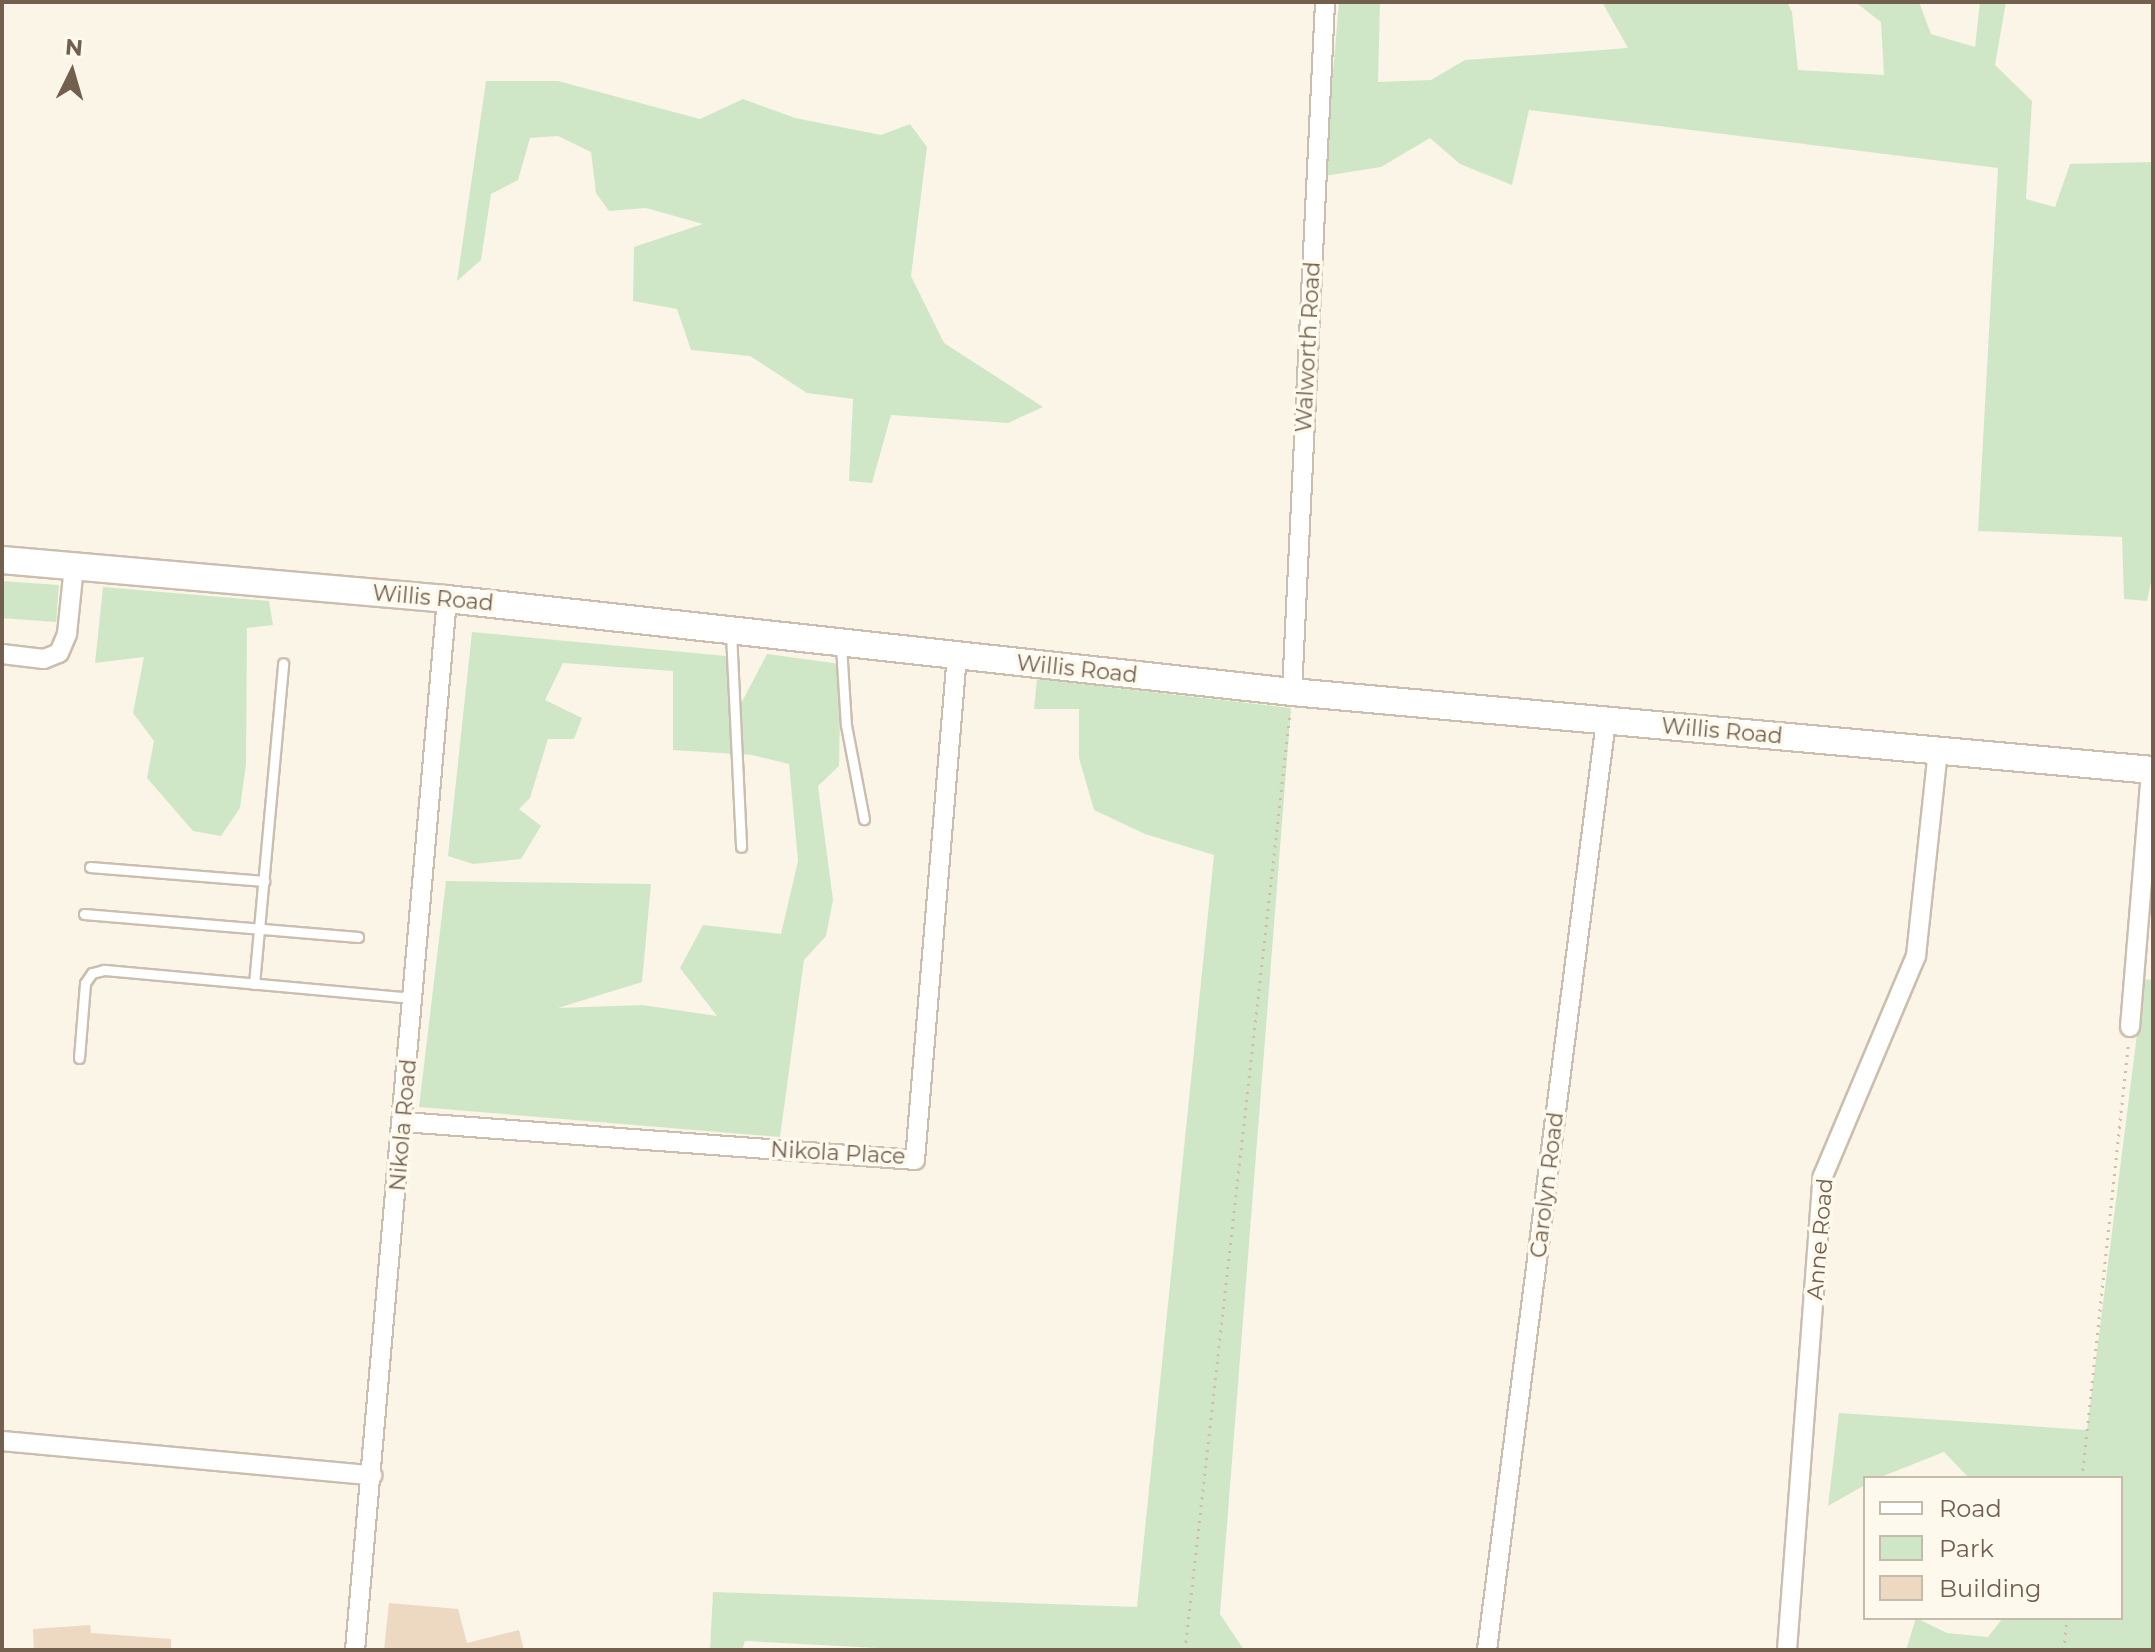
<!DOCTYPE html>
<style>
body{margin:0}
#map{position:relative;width:2155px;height:1652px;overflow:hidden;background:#faf5e7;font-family:Montserrat,sans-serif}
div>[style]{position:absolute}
.green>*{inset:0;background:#d0e7c7;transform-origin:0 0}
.building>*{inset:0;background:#edd8c1}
.path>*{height:3px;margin-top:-1.5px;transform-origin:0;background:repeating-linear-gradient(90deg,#d2bca4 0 2px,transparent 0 8px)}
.roads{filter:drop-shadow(2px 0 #cbbeae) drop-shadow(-2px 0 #cbbeae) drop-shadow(0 2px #cbbeae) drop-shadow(0 -2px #cbbeae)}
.lane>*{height:9px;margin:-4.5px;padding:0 4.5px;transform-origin:4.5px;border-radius:4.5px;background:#fff}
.street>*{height:18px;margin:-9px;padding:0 9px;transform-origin:9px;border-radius:9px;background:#fff}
.secondary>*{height:26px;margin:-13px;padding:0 13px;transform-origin:13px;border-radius:13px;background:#fff}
span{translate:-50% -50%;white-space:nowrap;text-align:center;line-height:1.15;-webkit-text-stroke:7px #fdf9ed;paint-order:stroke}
.street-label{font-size:22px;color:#725f4e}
.frame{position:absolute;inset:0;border:4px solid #725f4e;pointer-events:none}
.legend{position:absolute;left:1863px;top:1476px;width:260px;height:144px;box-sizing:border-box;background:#fdf9ed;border:2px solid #c5bbad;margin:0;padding:10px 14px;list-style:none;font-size:24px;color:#725f4e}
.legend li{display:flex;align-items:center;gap:16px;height:40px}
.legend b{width:40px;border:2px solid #c5bbad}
.north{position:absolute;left:32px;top:32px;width:80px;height:80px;-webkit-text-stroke:6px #fdf9ed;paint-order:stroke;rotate:5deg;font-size:22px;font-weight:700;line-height:32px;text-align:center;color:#725f4e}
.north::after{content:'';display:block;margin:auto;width:28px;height:36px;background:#725f4e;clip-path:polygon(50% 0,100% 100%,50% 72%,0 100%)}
</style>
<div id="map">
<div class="green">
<i style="clip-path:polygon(1339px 2px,1380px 2px,1378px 82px,1431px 80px,1465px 60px,1628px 48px,1602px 2px,1787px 2px,1792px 12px,1798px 70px,1884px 75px,1881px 22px,1855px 2px,1919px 2px,1931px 34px,1975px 47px,1980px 2px,2006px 2px,1995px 65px,2032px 101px,2026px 199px,2055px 207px,2070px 164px,2153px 162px,2153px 573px,2147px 601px,2124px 599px,2122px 537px,1978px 531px,1998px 168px,1529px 110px,1512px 185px,1460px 164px,1430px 138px,1381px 167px,1324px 176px)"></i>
<i style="clip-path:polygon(486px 81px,558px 81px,700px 119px,743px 99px,795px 118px,881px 135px,910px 124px,927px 147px,911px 276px,944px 343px,1043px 407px,1008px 423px,891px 415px,872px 483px,849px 481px,853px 399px,807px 393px,750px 356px,691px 350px,677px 309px,633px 301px,634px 247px,703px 224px,646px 208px,609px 211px,596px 193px,591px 152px,558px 136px,530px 138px,518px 180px,491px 194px,481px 260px,457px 281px)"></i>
<i style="left:2px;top:581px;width:57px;height:37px;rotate:4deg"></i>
<i style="clip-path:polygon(103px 587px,269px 601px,273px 625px,247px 628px,246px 764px,240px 808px,221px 836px,193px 831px,147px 778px,154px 741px,133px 713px,144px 657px,95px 663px)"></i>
<i style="clip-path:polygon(472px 632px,726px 656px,734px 717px,767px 654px,841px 664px,839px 766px,818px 786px,833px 900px,826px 936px,804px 960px,780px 1137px,419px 1107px,446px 881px,651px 884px,642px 982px,558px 1008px,642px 1005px,717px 1016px,680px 968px,703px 925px,781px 934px,798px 861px,789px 764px,752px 755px,673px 750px,673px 671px,563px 663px,545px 700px,582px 718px,574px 739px,548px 739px,530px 798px,519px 809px,541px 826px,521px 859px,473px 864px,448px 856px)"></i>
<i style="clip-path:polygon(1037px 679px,1291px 708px,1220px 1614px,1244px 1650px,917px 1650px,745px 1641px,742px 1650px,710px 1650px,713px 1592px,1137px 1607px,1214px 855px,1145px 834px,1094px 810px,1079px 758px,1079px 709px,1034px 709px)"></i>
<i style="clip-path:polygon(2144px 979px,2153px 980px,2153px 1650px,1906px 1650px,1916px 1618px,1947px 1633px,1988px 1637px,2003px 1618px,2121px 1618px,2121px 1478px,1969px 1478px,1944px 1452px,1878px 1478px,1865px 1478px,1865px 1485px,1828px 1506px,1839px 1413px,2087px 1430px)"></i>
</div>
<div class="building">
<i style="clip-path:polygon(389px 1603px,458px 1609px,467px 1643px,519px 1630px,524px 1650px,384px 1650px)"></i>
<i style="clip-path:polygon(90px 1625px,91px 1633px,171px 1639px,171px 1650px,34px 1650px,33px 1629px)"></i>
</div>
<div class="path">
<i style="left:2082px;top:1478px;width:434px;rotate:-83.9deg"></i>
<i style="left:1185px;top:1650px;width:944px;rotate:-83.61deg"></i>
<i style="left:2064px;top:1650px;width:32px;rotate:-85deg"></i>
</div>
<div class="roads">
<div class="lane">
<i style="left:731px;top:633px;width:214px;rotate:87.3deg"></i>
<i style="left:841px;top:646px;width:79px;rotate:86.4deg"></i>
<i style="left:846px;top:725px;width:96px;rotate:79.2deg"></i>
<i style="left:90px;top:867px;width:175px;rotate:4.6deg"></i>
<i style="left:84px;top:914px;width:275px;rotate:4.8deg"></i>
<i style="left:254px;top:984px;width:322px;rotate:-84.8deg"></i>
<i style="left:79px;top:1058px;width:75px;rotate:-85.4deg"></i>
<i style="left:85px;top:983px;width:12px;rotate:-55deg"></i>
<i style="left:92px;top:973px;width:12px;rotate:-14deg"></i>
<i style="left:104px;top:970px;width:311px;rotate:5.2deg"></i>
</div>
<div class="street">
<i style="left:2px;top:654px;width:42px;rotate:6.8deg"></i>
<i style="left:44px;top:659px;width:16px;rotate:-22deg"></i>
<i style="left:59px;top:653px;width:21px;rotate:-67deg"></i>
<i style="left:67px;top:634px;width:68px;rotate:-84.1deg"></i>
<i style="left:1292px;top:692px;width:691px;rotate:-87.26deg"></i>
<i style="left:2130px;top:1027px;width:259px;rotate:-85.3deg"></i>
<i style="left:403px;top:1122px;width:513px;rotate:4.24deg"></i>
<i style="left:915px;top:1160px;width:507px;rotate:-85.25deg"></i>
<i style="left:2px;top:1441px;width:372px;rotate:5.3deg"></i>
<i style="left:355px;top:1650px;width:1055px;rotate:-85deg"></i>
<i style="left:1487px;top:1650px;width:937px;rotate:-82.7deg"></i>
<i style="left:1787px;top:1650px;width:475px;rotate:-85.7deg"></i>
<i style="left:1823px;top:1176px;width:239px;rotate:-67.1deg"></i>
<i style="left:1916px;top:956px;width:206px;rotate:-83.9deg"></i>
</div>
<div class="secondary">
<i style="left:2px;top:560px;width:447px;rotate:5deg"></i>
<i style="left:447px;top:599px;width:850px;rotate:6.28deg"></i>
<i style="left:1292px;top:692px;width:865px;rotate:5.18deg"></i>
</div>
</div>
<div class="street-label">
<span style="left:1308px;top:347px;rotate:-87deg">Walworth Road</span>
<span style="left:433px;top:598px;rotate:5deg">Willis Road</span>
<span style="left:1077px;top:669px;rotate:6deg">Willis Road</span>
<span style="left:1722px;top:731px;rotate:5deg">Willis Road</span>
<span style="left:403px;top:1125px;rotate:-85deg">Nikola Road</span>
<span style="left:838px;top:1153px;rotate:3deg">Nikola Place</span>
<span style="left:1547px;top:1185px;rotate:-83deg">Carolyn Road</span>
<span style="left:1820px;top:1239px;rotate:-85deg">Anne Road</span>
</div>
<div class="frame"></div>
<ul class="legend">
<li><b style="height:10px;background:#fff"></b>Road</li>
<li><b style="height:22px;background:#d0e7c7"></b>Park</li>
<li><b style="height:22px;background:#edd8c1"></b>Building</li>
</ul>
<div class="north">N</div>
</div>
